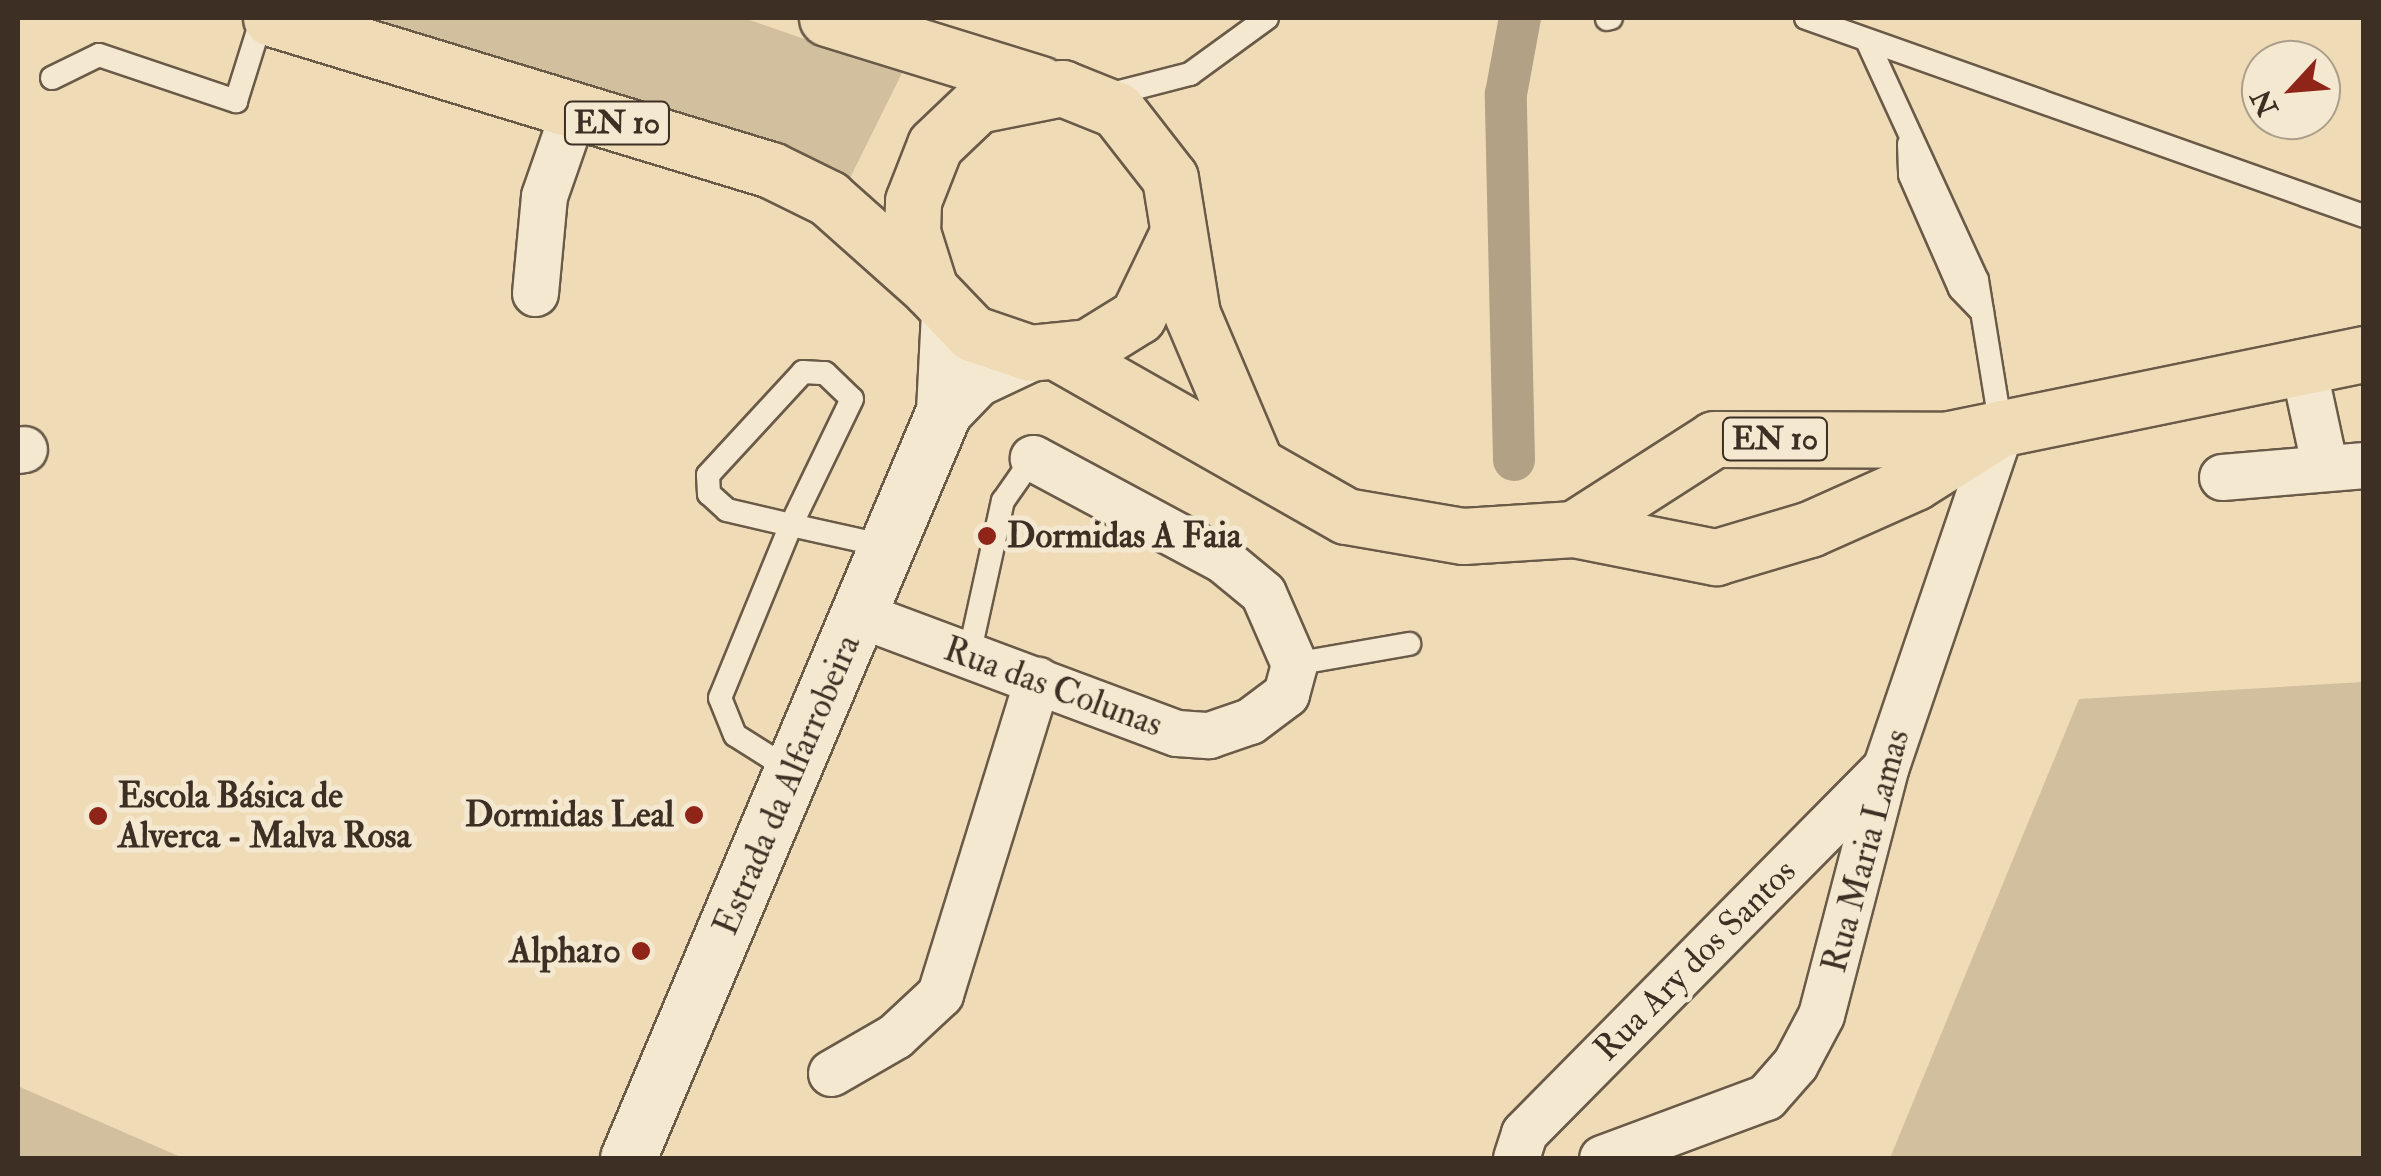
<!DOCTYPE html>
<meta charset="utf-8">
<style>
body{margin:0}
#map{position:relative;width:2381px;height:1176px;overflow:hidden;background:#efdcb7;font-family:"IM FELL Double Pica",serif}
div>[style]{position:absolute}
.green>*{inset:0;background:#d1bf9e}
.canal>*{height:42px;margin:-21px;padding:0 21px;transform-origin:21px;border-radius:21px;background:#b2a185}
.roads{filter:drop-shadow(2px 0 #6a5a48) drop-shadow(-2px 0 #6a5a48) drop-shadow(0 2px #6a5a48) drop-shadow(0 -2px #6a5a48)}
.service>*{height:22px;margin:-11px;padding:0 11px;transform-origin:11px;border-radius:11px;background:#f5e8d0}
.minor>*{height:45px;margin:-22.5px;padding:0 22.5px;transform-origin:22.5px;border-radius:22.5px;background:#f5e8d0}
.secondary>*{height:55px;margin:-27.5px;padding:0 27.5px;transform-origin:27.5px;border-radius:27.5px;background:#f5e8d0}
.primary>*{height:55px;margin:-27.5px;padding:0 27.5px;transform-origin:27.5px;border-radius:27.5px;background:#efdcb7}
.dots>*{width:28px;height:28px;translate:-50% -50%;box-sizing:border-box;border:5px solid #f5e8d0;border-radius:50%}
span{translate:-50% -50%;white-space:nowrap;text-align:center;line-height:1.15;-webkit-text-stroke:10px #f5e8d0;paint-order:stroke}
.shield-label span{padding:2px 8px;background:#f5e8d0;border:2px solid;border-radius:8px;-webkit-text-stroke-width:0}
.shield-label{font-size:32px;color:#3d2f23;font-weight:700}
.poi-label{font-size:35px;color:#3d2f23;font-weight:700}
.left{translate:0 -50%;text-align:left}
.right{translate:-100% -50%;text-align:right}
.street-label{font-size:35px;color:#3d2f23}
.frame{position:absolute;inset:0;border:20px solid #3d2f23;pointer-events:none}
.north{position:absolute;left:2241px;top:40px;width:100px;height:100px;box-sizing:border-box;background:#f5e8d0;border:2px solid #ab9e8b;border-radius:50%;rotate:244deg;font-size:28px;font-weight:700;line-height:40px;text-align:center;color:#3d2f23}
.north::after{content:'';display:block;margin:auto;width:35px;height:45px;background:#8f2418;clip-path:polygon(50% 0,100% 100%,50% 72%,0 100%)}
</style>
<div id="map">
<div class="green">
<i style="clip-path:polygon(340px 18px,744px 18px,902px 73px,850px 178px)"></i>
<i style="clip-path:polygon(2363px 682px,2363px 1158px,1890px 1158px,2079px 699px)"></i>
<i style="clip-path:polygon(20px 1087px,183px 1158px,18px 1158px)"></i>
</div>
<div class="canal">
<i style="left:1514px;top:460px;width:366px;rotate:-91.3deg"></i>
<i style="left:1506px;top:94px;width:77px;rotate:-79.6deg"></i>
</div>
<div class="roads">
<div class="service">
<i style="left:1806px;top:18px;width:592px;rotate:19.54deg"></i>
<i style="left:1607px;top:19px;width:4px;rotate:-14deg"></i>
<i style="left:1868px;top:43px;width:261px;rotate:65.3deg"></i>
<i style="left:1977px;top:280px;width:150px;rotate:80.8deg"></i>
<i style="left:52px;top:78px;width:52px;rotate:-26.1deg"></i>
<i style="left:99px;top:55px;width:145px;rotate:18.6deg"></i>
<i style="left:236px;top:101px;width:87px;rotate:-72.6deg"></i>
<i style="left:1108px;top:95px;width:85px;rotate:-14.4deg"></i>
<i style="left:1190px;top:74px;width:95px;rotate:-36deg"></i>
<i style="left:1909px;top:144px;width:31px;rotate:88deg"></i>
<i style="left:1910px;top:175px;width:124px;rotate:66.3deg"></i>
<i style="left:1960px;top:289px;width:32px;rotate:46deg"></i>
<i style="left:969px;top:655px;width:158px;rotate:-77.6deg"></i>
<i style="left:1003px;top:501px;width:52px;rotate:-55.1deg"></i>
<i style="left:1294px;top:664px;width:117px;rotate:-9.9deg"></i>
<i style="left:792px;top:771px;width:67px;rotate:-147.7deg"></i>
<i style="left:735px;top:735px;width:40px;rotate:-112deg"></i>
<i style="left:720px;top:698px;width:187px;rotate:-67.7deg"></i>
<i style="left:791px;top:525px;width:66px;rotate:-166.8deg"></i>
<i style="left:727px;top:510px;width:24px;rotate:-138deg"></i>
<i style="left:709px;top:494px;width:19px;rotate:-93deg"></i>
<i style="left:708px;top:475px;width:140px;rotate:-47.3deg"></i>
<i style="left:803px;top:372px;width:22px;rotate:3deg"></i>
<i style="left:825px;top:373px;width:37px;rotate:44deg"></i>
<i style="left:852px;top:399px;width:140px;rotate:115.8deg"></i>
<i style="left:791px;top:525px;width:97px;rotate:12.5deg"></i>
</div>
<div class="minor">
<i style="left:535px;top:293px;width:97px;rotate:-84.7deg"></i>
<i style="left:544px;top:196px;width:91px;rotate:-70.8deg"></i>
<i style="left:2302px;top:362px;width:108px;rotate:77.8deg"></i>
<i style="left:18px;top:450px;width:6px;rotate:-9deg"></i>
<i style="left:2222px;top:477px;width:143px;rotate:-4.8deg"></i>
<i style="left:858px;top:614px;width:340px;rotate:20.5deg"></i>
<i style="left:1177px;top:733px;width:32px;rotate:4deg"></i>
<i style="left:1209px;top:735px;width:43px;rotate:-18.9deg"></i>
<i style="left:1250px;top:721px;width:45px;rotate:-36.9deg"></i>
<i style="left:1286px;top:694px;width:31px;rotate:-75deg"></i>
<i style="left:1294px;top:664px;width:77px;rotate:-113.6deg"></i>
<i style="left:1263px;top:593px;width:52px;rotate:-140.5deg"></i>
<i style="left:1223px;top:560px;width:216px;rotate:-151.8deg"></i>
<i style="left:831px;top:1073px;width:74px;rotate:-30deg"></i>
<i style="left:895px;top:1036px;width:62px;rotate:-43deg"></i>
<i style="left:940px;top:994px;width:329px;rotate:-72.8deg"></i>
<i style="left:1516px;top:1158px;width:26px;rotate:-72deg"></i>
<i style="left:1524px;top:1133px;width:513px;rotate:-45.32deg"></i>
<i style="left:1602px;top:1158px;width:175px;rotate:-20.4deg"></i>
<i style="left:1766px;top:1097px;width:44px;rotate:-48.7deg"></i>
<i style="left:1795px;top:1064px;width:55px;rotate:-62deg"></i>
<i style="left:1821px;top:1015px;width:257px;rotate:-75.4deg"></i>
<i style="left:1886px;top:766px;width:357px;rotate:-71.2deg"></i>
</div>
<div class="secondary">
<i style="left:944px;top:411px;width:45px;rotate:-45.9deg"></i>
<i style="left:975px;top:379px;width:61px;rotate:-25.3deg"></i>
<i style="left:628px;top:1158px;width:811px;rotate:-67.07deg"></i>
<i style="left:944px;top:411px;width:98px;rotate:-87.1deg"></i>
</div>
<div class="primary">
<i style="left:271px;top:18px;width:523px;rotate:16.91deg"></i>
<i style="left:771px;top:170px;width:64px;rotate:26.2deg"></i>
<i style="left:828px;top:198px;width:135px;rotate:41.7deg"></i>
<i style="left:827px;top:18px;width:223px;rotate:17.2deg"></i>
<i style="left:1176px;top:237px;width:88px;rotate:115.7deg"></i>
<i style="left:1138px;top:316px;width:59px;rotate:148.2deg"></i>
<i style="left:1088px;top:347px;width:58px;rotate:174.1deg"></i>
<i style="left:1030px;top:353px;width:61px;rotate:-161deg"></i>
<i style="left:972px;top:333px;width:61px;rotate:-133.7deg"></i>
<i style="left:930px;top:289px;width:60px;rotate:-107.5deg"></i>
<i style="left:912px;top:232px;width:31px;rotate:-88deg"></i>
<i style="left:913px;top:201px;width:60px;rotate:-68.6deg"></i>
<i style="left:935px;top:145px;width:58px;rotate:-43.6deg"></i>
<i style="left:977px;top:105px;width:87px;rotate:-11.3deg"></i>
<i style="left:1062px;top:88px;width:59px;rotate:21.8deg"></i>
<i style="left:1117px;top:110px;width:86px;rotate:52.1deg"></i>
<i style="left:1170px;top:178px;width:138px;rotate:80.8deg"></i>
<i style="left:1192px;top:314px;width:164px;rotate:67deg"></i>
<i style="left:1059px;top:353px;width:330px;rotate:29.6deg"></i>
<i style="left:1346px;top:516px;width:119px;rotate:9.7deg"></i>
<i style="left:1463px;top:536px;width:111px;rotate:-3.6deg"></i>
<i style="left:1574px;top:529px;width:145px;rotate:11.2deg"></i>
<i style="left:1716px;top:557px;width:98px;rotate:-16.6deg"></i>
<i style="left:1810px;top:529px;width:115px;rotate:-24.1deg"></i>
<i style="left:1915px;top:482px;width:102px;rotate:-32.1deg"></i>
<i style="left:1574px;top:529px;width:166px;rotate:-32.7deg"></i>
<i style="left:1714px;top:439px;width:231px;rotate:0.2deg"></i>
<i style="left:1945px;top:440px;width:428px;rotate:-11.6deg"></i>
</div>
</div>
<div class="dots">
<i style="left:987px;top:536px;background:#8f2418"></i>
<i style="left:694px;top:815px;background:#8f2418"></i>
<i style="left:98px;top:816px;background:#8f2418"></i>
<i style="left:641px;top:951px;background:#8f2418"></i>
</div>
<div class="shield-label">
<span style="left:617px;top:123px">EN 10</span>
<span style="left:1775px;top:439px">EN 10</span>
</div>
<div class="poi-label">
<span class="left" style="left:1007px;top:536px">Dormidas A Faia</span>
<span class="left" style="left:118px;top:816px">Escola Básica de<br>Alverca - Malva Rosa</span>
<span class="right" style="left:674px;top:815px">Dormidas Leal</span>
<span class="right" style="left:621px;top:951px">Alpha10</span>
</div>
<div class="street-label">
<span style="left:1053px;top:687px;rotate:20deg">Rua das Colunas</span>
<span style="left:787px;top:785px;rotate:-67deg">Estrada da Alfarrobeira</span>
<span style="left:1866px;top:851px;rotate:-75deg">Rua Maria Lamas</span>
<span style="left:1695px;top:960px;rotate:-45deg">Rua Ary dos Santos</span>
</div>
<div class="frame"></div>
<div class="north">N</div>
</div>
